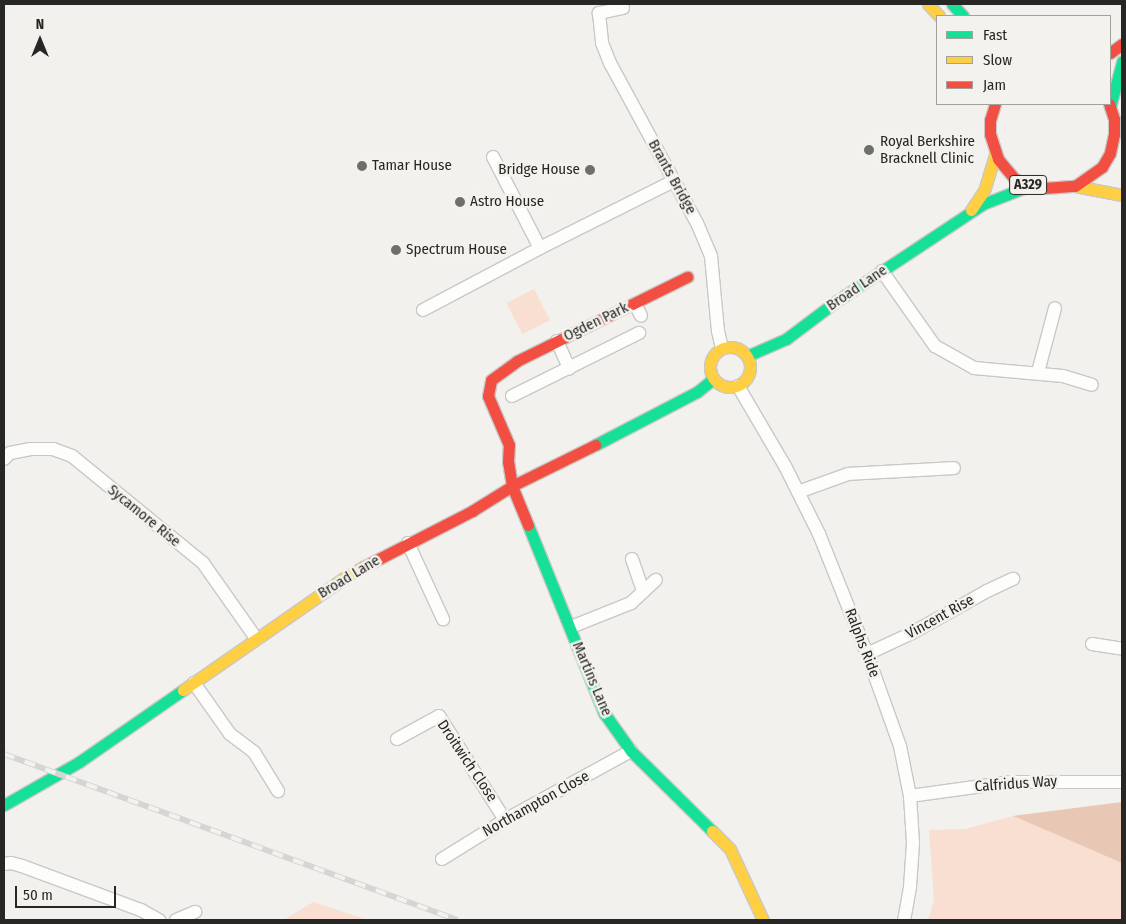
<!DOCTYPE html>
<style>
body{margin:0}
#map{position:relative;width:1126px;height:924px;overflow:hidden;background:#f2f1ee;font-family:"Fira Sans Condensed",sans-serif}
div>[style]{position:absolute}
.green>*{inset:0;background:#f8dfd1;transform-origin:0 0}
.forest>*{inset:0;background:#e8c7b5}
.roads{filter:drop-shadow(1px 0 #c9c8c6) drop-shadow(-1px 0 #c9c8c6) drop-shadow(0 1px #c9c8c6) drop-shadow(0 -1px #c9c8c6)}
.street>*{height:12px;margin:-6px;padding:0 6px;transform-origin:6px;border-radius:6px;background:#fdfdfc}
.fast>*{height:11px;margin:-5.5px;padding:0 5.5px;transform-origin:5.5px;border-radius:5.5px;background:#16e098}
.slow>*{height:11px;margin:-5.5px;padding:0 5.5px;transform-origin:5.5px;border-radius:5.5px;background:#ffcf43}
.slow>.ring{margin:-5.5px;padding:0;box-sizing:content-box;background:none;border:11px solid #ffcf43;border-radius:50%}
.jam>*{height:11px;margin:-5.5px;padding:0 5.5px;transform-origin:5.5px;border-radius:5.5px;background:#f24e42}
.rail>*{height:5.5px;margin-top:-2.75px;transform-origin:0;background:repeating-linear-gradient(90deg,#f3f2ed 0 11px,#d5d5d4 0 22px);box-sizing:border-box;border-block:1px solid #d5d5d4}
.dots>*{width:14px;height:14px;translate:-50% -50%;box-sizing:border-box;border:2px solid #f3f2ed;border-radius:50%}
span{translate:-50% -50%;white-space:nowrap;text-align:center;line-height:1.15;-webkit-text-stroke:5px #f3f2ed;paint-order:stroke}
.shield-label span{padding:1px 4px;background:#f3f2ed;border:1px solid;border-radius:4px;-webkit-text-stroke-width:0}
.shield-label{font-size:14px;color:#272725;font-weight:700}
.poi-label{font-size:15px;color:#272725}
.left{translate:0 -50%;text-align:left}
.right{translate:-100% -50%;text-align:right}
.street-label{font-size:15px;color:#272725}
.frame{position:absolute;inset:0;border:5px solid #272725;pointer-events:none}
.legend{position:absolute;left:936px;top:15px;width:175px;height:90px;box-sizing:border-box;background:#f3f2ed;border:1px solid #a1a19d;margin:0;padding:6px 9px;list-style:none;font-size:15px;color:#272725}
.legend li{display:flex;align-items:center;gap:10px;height:25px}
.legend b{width:25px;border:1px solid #a1a19d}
.north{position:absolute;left:15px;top:15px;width:50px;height:50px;-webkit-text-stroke:4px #f3f2ed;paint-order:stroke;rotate:0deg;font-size:14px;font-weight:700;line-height:20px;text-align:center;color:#272725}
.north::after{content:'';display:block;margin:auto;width:18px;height:22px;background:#272725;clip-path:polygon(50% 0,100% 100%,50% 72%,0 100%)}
.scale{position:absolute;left:15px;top:886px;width:101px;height:22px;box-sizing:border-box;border:2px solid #272725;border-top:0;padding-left:6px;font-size:15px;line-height:18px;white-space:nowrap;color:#272725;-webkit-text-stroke:4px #f3f2ed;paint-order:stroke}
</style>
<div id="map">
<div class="green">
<i style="left:534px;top:289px;width:35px;height:31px;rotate:63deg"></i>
<i style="clip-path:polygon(1013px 816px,1122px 863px,1122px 920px,928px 920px,934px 900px,929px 830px,965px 829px)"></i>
<i style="clip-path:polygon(313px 902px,368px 920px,284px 920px)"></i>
</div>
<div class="forest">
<i style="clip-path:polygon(1122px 802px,1122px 863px,1013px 816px)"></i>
</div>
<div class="roads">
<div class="street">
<i style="left:623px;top:8px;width:25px;rotate:168deg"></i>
<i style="left:599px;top:13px;width:30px;rotate:84deg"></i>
<i style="left:602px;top:43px;width:22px;rotate:68deg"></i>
<i style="left:610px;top:63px;width:182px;rotate:61.5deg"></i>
<i style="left:697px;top:223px;width:36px;rotate:67deg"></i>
<i style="left:711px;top:256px;width:75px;rotate:84.7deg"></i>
<i style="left:718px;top:331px;width:18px;rotate:77deg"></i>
<i style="left:493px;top:157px;width:102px;rotate:62.7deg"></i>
<i style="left:882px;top:271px;width:92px;rotate:54.8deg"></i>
<i style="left:935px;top:346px;width:45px;rotate:29.4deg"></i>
<i style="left:974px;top:368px;width:89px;rotate:5.1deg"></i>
<i style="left:1063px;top:376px;width:30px;rotate:17deg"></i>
<i style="left:635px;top:304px;width:13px;rotate:63deg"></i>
<i style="left:423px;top:310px;width:132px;rotate:-27.9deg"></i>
<i style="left:540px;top:248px;width:150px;rotate:-26.6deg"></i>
<i style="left:557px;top:341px;width:30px;rotate:66deg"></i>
<i style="left:1038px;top:372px;width:66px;rotate:-75.1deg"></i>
<i style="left:738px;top:386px;width:93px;rotate:59.6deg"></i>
<i style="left:785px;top:466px;width:76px;rotate:63.4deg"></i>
<i style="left:819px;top:534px;width:129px;rotate:68.2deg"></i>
<i style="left:867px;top:654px;width:98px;rotate:70.3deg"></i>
<i style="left:900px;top:746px;width:51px;rotate:78.7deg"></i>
<i style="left:910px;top:796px;width:47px;rotate:86.3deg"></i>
<i style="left:913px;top:843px;width:44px;rotate:93.9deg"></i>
<i style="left:910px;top:887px;width:34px;rotate:100deg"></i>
<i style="left:512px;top:396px;width:142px;rotate:-26.4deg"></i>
<i style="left:4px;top:459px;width:8px;rotate:-45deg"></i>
<i style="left:10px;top:453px;width:21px;rotate:-11deg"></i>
<i style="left:31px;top:449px;width:22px"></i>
<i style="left:53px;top:449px;width:20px;rotate:20deg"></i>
<i style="left:72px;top:456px;width:169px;rotate:39.2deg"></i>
<i style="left:203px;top:563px;width:92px;rotate:54.8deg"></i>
<i style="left:798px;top:492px;width:53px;rotate:-19.8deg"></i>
<i style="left:848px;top:474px;width:106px;rotate:-3.2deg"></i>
<i style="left:408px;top:543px;width:84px;rotate:65.3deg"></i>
<i style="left:632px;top:559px;width:34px;rotate:71deg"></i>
<i style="left:571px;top:627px;width:65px;rotate:-21.8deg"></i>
<i style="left:631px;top:603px;width:34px;rotate:-43deg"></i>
<i style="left:1092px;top:644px;width:30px;rotate:9deg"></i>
<i style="left:867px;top:654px;width:50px;rotate:-25deg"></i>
<i style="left:912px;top:633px;width:86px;rotate:-29.2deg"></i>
<i style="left:987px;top:591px;width:29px;rotate:-25deg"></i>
<i style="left:194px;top:683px;width:62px;rotate:54.8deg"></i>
<i style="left:230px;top:734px;width:30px;rotate:37deg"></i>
<i style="left:254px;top:752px;width:46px;rotate:58.4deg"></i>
<i style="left:397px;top:739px;width:48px;rotate:-28.7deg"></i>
<i style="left:439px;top:716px;width:123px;rotate:57.6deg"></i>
<i style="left:910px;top:796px;width:102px;rotate:-7.9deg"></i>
<i style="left:1011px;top:782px;width:111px"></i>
<i style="left:442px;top:859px;width:74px;rotate:-31.8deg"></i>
<i style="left:505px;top:820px;width:144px;rotate:-28.7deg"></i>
<i style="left:4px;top:864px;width:7px;rotate:-8deg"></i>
<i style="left:11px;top:863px;width:11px;rotate:15deg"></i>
<i style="left:22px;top:866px;width:127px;rotate:20.3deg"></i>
<i style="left:141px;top:910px;width:21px;rotate:29deg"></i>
<i style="left:176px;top:920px;width:21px;rotate:-23deg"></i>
</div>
<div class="fast">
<i style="left:952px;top:4px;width:16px;rotate:47deg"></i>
<i style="left:1110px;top:107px;width:47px;rotate:-75.1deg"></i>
<i style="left:747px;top:356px;width:43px;rotate:-23.6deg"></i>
<i style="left:786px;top:339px;width:65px;rotate:-36.9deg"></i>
<i style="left:838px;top:300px;width:174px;rotate:-33.5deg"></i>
<i style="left:983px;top:204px;width:49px;rotate:-21.4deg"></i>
<i style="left:595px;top:445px;width:115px;rotate:-27.5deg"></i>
<i style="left:697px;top:392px;width:21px;rotate:-39deg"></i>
<i style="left:528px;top:525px;width:203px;rotate:68deg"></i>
<i style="left:604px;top:713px;width:47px;rotate:54.6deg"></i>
<i style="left:631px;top:751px;width:114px;rotate:44.6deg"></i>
<i style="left:4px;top:805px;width:86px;rotate:-29.8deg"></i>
<i style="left:79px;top:762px;width:126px;rotate:-34.7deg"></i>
</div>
<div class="slow">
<i style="left:928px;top:4px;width:16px;rotate:47deg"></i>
<i style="left:1075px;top:186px;width:48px;rotate:10.8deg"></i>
<i style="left:971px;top:210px;width:23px;rotate:-56deg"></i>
<i style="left:984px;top:191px;width:39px;rotate:-73deg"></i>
<i class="ring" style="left:710px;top:347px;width:29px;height:29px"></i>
<i style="left:183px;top:690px;width:196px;rotate:-34.8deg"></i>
<i style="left:344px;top:578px;width:22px;rotate:-30deg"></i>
<i style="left:712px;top:831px;width:25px;rotate:45deg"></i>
<i style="left:730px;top:849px;width:78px;rotate:65.1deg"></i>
</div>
<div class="jam">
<i style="left:1110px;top:53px;width:15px;rotate:-37deg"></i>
<i style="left:995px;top:104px;width:17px;rotate:107deg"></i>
<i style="left:990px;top:120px;width:14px;rotate:90deg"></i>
<i style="left:990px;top:134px;width:26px;rotate:72deg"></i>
<i style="left:998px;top:159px;width:26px;rotate:50deg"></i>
<i style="left:1015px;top:179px;width:16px;rotate:27deg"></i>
<i style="left:1029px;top:186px;width:15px;rotate:8deg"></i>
<i style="left:1044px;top:188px;width:31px;rotate:-4deg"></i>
<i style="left:1075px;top:186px;width:33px;rotate:-35deg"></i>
<i style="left:1102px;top:167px;width:16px;rotate:-60deg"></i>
<i style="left:1110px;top:153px;width:19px;rotate:-78deg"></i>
<i style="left:1114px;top:134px;width:15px;rotate:-90deg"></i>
<i style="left:1114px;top:119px;width:16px;rotate:-108deg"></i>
<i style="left:528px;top:525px;width:42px;rotate:-112.3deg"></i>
<i style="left:512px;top:486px;width:24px;rotate:-99deg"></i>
<i style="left:508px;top:462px;width:17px;rotate:-87deg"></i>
<i style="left:509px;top:445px;width:53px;rotate:-113.2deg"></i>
<i style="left:488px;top:396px;width:16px;rotate:-79deg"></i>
<i style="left:491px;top:380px;width:32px;rotate:-36deg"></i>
<i style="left:517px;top:361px;width:190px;rotate:-26.3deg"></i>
<i style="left:363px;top:567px;width:123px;rotate:-27.2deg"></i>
<i style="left:472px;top:511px;width:47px;rotate:-32deg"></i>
<i style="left:512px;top:486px;width:93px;rotate:-26.3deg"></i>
</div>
</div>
<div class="rail">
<i style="left:4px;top:754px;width:483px;rotate:20.1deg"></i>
</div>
<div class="dots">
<i style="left:869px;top:150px;background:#6e6e6b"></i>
<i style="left:362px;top:166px;background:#6e6e6b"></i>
<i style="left:590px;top:170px;background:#6e6e6b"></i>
<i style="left:460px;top:202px;background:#6e6e6b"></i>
<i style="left:396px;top:250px;background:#6e6e6b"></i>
</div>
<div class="shield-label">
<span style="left:1028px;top:185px">A329</span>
</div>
<div class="poi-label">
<span class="left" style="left:880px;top:150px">Royal Berkshire<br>Bracknell Clinic</span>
<span class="left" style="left:372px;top:166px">Tamar House</span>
<span class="right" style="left:580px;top:170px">Bridge House</span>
<span class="left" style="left:470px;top:202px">Astro House</span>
<span class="left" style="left:406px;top:250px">Spectrum House</span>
</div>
<div class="street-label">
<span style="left:672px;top:177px;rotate:61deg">Brants Bridge</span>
<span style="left:857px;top:288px;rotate:-34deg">Broad Lane</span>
<span style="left:596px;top:322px;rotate:-26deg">Ogden Park</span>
<span style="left:144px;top:516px;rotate:39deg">Sycamore Rise</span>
<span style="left:349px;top:577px;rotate:-31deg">Broad Lane</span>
<span style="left:940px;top:617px;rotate:-29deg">Vincent Rise</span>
<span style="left:862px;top:643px;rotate:69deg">Ralphs Ride</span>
<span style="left:592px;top:679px;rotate:67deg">Martins Lane</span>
<span style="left:467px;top:761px;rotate:56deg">Droitwich Close</span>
<span style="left:1016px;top:784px;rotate:-4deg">Calfridus Way</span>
<span style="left:536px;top:804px;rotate:-29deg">Northampton Close</span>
</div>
<div class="frame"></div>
<ul class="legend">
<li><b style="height:6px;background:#16e098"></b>Fast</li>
<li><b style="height:6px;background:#ffcf43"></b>Slow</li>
<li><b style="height:6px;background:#f24e42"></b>Jam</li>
</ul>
<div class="north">N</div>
<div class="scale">50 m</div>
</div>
